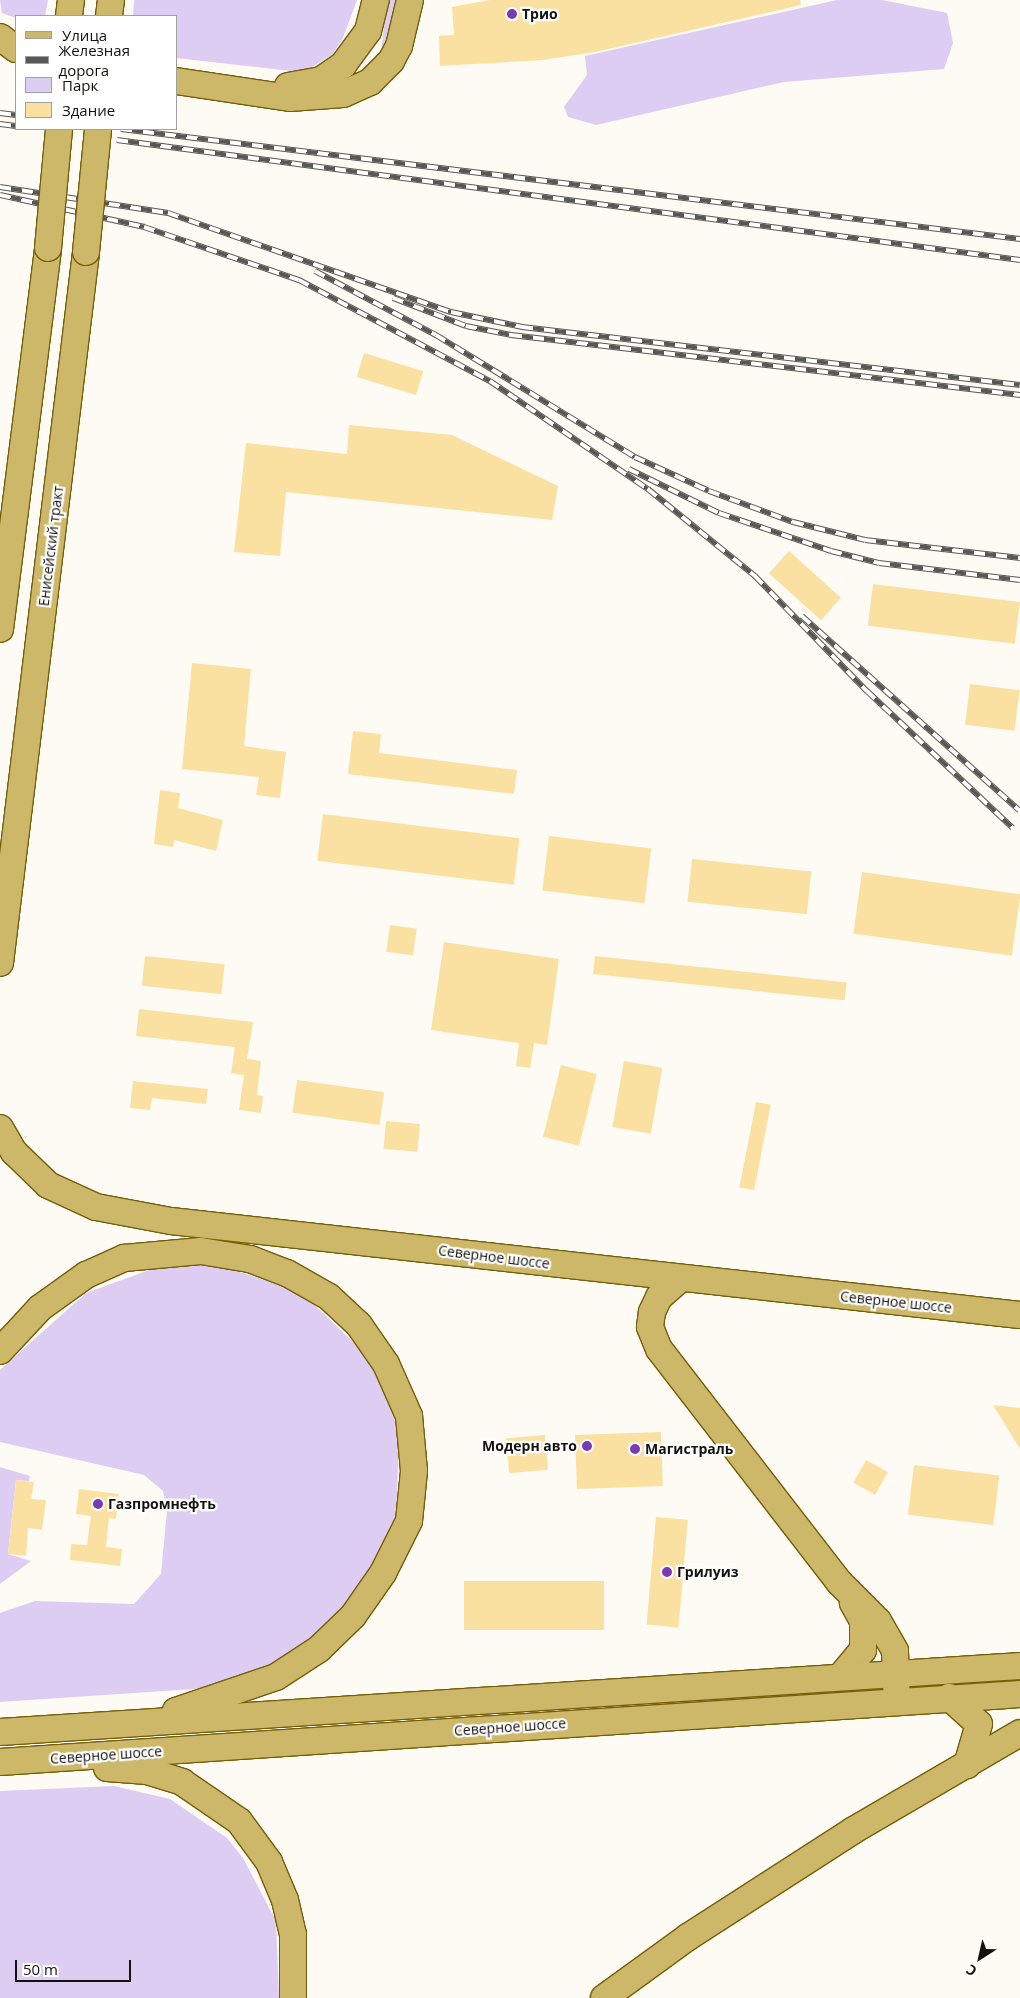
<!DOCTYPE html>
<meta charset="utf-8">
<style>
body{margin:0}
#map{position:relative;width:1020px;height:1998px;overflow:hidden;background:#fdfbf4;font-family:"Open Sans",sans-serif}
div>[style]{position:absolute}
.green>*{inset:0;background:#ddcdf2}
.building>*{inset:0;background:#fae1a1;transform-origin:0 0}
.roads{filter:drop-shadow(1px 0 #765e08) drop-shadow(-1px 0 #765e08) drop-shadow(0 1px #765e08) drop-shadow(0 -1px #765e08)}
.major>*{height:26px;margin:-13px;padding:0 13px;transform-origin:13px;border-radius:13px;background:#cdb768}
.rail>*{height:5.5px;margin-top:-2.75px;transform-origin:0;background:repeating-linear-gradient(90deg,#fff 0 11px,#585753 0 22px);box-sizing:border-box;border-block:1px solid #585753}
.bridges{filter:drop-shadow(1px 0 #765e08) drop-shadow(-1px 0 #765e08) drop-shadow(0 1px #765e08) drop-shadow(0 -1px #765e08)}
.major-bridge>*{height:26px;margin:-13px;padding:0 13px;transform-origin:13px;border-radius:13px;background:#cdb768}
.dots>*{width:14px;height:14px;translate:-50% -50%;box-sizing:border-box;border:2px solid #fff;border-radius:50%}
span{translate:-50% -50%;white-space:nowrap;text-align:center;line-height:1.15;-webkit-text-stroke:4.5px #fff;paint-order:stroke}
.poi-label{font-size:14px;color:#13120f;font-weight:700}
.left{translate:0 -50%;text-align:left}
.right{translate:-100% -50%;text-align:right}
.street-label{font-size:14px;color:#13120f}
.legend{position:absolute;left:15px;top:15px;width:162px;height:115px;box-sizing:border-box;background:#fff;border:1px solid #a1a09f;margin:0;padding:6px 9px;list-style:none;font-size:15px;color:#13120f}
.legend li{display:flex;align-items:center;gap:10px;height:25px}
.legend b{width:25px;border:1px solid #a1a09f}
.north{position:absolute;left:955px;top:1933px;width:50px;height:50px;-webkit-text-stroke:4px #fff;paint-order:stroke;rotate:215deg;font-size:14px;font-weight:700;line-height:20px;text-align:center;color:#13120f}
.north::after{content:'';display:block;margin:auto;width:18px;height:22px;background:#13120f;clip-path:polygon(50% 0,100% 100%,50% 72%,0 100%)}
.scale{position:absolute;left:15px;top:1960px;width:116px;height:22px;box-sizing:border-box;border:2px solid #13120f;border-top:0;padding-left:6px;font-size:15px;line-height:18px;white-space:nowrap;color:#13120f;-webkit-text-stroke:4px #fff;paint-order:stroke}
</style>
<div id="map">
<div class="green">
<i style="clip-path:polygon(0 0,48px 0,45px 16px,16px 18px,2px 13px)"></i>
<i style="clip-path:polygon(134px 0,357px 0,343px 38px,332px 55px,310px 68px,291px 71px,176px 58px,176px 16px,133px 16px)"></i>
<i style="clip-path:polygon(387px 0,397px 0,393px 33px,381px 52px)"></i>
<i style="clip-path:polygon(837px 0,882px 0,947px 13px,953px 43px,944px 69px,784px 82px,596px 125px,568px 117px,564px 107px,587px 75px,585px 56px)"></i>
<i style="clip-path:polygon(183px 1265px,223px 1267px,300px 1291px,353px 1342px,374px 1368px,392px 1408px,399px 1442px,396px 1519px,358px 1594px,296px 1655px,246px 1679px,194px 1689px,0 1702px,0 1613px,35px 1601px,134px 1604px,161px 1574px,167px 1511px,163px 1491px,144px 1475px,0 1442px,0 1370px,86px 1293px,152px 1269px)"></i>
<i style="clip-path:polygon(0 1467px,30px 1476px,29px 1481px,16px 1480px,8px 1554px,31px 1561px,0 1584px)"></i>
<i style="clip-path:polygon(114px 1786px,170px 1799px,227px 1838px,243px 1858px,276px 1921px,279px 1998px,0 1998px,0 1791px)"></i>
</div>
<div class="building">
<i style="clip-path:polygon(490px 0,800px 0,801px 5px,595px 52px,543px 60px,440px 66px,439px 36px,454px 35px,452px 7px)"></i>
<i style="left:364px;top:353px;width:62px;height:25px;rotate:17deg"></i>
<i style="clip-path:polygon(349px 425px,452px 435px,558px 486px,552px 520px,286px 492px,280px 556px,234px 552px,246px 443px,347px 454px)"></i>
<i style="left:789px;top:551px;width:70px;height:30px;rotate:42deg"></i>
<i style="left:873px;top:584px;width:148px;height:42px;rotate:7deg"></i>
<i style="clip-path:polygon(192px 663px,251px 669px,244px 746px,286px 752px,280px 798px,256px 795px,259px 777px,182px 769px)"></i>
<i style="left:970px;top:684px;width:50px;height:41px;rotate:7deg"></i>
<i style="clip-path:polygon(353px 731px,381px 734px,379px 753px,517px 770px,514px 794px,348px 774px)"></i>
<i style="clip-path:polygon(160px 790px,180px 793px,178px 808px,223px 820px,216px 851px,174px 840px,173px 847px,154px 844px)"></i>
<i style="left:323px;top:814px;width:198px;height:47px;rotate:7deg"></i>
<i style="left:549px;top:836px;width:103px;height:55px;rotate:7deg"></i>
<i style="left:692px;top:859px;width:120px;height:43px;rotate:6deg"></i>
<i style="left:862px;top:872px;width:160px;height:62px;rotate:8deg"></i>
<i style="left:390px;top:925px;width:27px;height:27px;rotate:8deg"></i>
<i style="clip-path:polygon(444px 942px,559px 959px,547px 1045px,534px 1043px,530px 1068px,516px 1066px,519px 1043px,431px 1030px)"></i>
<i style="left:145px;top:956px;width:80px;height:30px;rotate:6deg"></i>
<i style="left:595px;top:956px;width:253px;height:18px;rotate:6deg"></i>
<i style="clip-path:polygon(139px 1009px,253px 1022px,247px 1059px,261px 1061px,257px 1095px,263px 1096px,261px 1113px,239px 1110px,244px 1075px,231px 1073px,235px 1047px,136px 1036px)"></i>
<i style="left:624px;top:1061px;width:39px;height:67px;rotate:10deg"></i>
<i style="left:561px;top:1065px;width:37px;height:74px;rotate:14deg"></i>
<i style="left:297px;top:1080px;width:88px;height:33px;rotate:8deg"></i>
<i style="clip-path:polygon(133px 1081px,208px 1089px,206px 1104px,152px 1098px,150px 1110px,130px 1108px)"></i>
<i style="left:756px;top:1102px;width:15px;height:87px;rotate:11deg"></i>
<i style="left:386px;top:1121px;width:34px;height:28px;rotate:5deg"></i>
<i style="clip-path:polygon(993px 1405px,1020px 1408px,1020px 1449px)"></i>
<i style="left:661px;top:1432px;width:54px;height:86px;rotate:88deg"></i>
<i style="left:545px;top:1435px;width:35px;height:39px;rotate:85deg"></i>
<i style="left:866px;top:1460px;width:25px;height:26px;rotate:29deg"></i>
<i style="left:914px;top:1465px;width:86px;height:50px;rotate:7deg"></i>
<i style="clip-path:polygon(16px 1480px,34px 1482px,31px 1499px,46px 1500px,42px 1530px,28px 1528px,26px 1556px,8px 1554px)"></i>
<i style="clip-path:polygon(79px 1489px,119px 1494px,116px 1519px,109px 1518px,106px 1547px,122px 1549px,120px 1566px,70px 1560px,71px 1544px,87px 1545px,91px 1516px,76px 1514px)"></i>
<i style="left:656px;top:1517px;width:32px;height:108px;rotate:5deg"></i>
<i style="left:464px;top:1581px;width:140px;height:49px"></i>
</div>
<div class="roads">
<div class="major">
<i style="left:69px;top:16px;width:16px;rotate:-83deg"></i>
<i style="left:109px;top:16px;width:16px;rotate:-83deg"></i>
<i style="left:0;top:37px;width:20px;rotate:37deg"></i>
<i style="left:176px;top:81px;width:115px;rotate:8.5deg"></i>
<i style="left:290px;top:98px;width:53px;rotate:-4.3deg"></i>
<i style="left:343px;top:94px;width:30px;rotate:-24deg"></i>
<i style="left:370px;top:82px;width:30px;rotate:-45deg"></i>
<i style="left:391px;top:61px;width:17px;rotate:-62deg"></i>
<i style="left:399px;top:46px;width:47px;rotate:-76.6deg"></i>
<i style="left:288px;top:86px;width:34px;rotate:-10deg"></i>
<i style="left:321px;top:80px;width:27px;rotate:-34deg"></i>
<i style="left:343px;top:65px;width:42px;rotate:-53.7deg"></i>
<i style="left:368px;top:31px;width:32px;rotate:-76deg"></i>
<i style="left:0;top:629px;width:384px;rotate:-82.8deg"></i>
<i style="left:0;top:963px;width:716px;rotate:-83.1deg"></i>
<i style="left:0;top:1128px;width:28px;rotate:60deg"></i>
<i style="left:14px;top:1152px;width:47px;rotate:44.1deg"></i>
<i style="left:48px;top:1185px;width:53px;rotate:24.6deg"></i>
<i style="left:96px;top:1207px;width:76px;rotate:10.6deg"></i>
<i style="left:171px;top:1221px;width:854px;rotate:6.32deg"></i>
<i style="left:680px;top:1279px;width:28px;rotate:139deg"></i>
<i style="left:659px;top:1297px;width:17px;rotate:115deg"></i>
<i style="left:652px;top:1312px;width:15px;rotate:98deg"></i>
<i style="left:650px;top:1327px;width:24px;rotate:68deg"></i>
<i style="left:659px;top:1349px;width:294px;rotate:52.3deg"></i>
<i style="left:839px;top:1582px;width:55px;rotate:45deg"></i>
<i style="left:878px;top:1621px;width:34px;rotate:60deg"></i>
<i style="left:895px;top:1651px;width:38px;rotate:88deg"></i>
<i style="left:0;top:1351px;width:59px;rotate:-47.1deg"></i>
<i style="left:40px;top:1308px;width:57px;rotate:-35.7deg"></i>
<i style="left:86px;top:1275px;width:42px;rotate:-24.1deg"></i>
<i style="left:124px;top:1258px;width:77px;rotate:-5.2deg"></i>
<i style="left:201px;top:1251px;width:50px;rotate:9.3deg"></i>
<i style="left:250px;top:1259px;width:40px;rotate:21deg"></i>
<i style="left:287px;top:1273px;width:48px;rotate:29.7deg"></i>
<i style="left:329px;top:1297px;width:41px;rotate:43deg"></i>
<i style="left:359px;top:1325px;width:47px;rotate:55.3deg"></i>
<i style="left:386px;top:1364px;width:57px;rotate:66.1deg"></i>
<i style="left:409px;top:1416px;width:55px;rotate:84.8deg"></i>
<i style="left:414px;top:1471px;width:50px;rotate:95.7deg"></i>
<i style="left:409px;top:1521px;width:58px;rotate:116.6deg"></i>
<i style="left:383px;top:1573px;width:52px;rotate:124.9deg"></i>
<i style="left:353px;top:1616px;width:47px;rotate:135.9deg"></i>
<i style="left:319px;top:1649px;width:51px;rotate:146.9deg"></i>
<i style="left:276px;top:1677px;width:106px;rotate:161.2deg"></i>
<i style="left:841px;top:1676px;width:34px;rotate:-50deg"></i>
<i style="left:863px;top:1650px;width:29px;rotate:-90deg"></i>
<i style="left:863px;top:1621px;width:21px;rotate:-119deg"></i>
<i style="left:949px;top:1697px;width:40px;rotate:42deg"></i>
<i style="left:979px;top:1724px;width:43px;rotate:106.3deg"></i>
<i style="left:0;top:1732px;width:1022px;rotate:-3.7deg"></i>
<i style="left:0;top:1762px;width:1022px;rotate:-3.81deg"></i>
<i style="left:107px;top:1768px;width:40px;rotate:4.3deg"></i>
<i style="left:147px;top:1771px;width:37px;rotate:17deg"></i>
<i style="left:182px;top:1782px;width:69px;rotate:34.4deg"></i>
<i style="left:239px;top:1821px;width:51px;rotate:53.8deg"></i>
<i style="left:269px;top:1862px;width:41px;rotate:67.2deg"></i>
<i style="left:285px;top:1900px;width:35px;rotate:77deg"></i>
<i style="left:293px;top:1934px;width:64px;rotate:90deg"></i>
<i style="left:604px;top:1998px;width:104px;rotate:-36deg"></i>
<i style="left:688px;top:1937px;width:197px;rotate:-32.8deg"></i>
<i style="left:854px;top:1830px;width:192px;rotate:-30.3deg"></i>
</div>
</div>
<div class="rail">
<i style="left:0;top:113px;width:16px;rotate:7deg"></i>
<i style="left:0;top:124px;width:16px;rotate:7deg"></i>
<i style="left:121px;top:129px;width:906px;rotate:6.98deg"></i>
<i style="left:117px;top:140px;width:911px;rotate:7.57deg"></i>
<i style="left:0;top:187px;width:170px;rotate:8.8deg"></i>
<i style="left:168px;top:213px;width:300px;rotate:19.3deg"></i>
<i style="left:451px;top:312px;width:73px;rotate:11.9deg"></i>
<i style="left:522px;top:327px;width:501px;rotate:6.64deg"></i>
<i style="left:0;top:195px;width:148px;rotate:12.5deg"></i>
<i style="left:144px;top:227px;width:164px;rotate:18.9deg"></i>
<i style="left:299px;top:280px;width:216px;rotate:27.9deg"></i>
<i style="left:490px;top:381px;width:191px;rotate:34.4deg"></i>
<i style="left:648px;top:489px;width:138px;rotate:39.1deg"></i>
<i style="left:755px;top:576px;width:161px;rotate:45.8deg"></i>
<i style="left:867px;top:691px;width:200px;rotate:43.2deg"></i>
<i style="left:315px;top:271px;width:137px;rotate:27.9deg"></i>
<i style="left:436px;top:335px;width:233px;rotate:31.5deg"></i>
<i style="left:635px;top:457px;width:81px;rotate:24.7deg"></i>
<i style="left:709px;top:491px;width:90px;rotate:20.3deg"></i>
<i style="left:793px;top:522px;width:74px;rotate:14deg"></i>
<i style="left:865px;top:540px;width:156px;rotate:6.6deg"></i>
<i style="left:393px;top:298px;width:78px;rotate:21deg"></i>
<i style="left:466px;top:326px;width:46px;rotate:11.3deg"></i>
<i style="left:511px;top:335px;width:513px;rotate:6.72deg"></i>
<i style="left:629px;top:469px;width:100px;rotate:26.1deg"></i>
<i style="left:719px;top:513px;width:118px;rotate:18.7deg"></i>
<i style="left:831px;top:551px;width:49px;rotate:14deg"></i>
<i style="left:879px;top:563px;width:142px;rotate:6.9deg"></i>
<i style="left:802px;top:616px;width:292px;rotate:41.8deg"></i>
</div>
<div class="bridges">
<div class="major-bridge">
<i style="left:48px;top:248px;width:120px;rotate:-84.7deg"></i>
<i style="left:86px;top:252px;width:124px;rotate:-84.4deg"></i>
</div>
</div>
<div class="dots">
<i style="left:512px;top:14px;background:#793bb0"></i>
<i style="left:587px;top:1446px;background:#793bb0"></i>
<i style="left:635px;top:1449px;background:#793bb0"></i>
<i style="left:98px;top:1504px;background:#793bb0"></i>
<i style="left:667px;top:1572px;background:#793bb0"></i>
</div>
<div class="poi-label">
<span class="left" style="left:522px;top:14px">Трио</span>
<span class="right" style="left:577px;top:1446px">Модерн авто</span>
<span class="left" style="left:645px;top:1449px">Магистраль</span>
<span class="left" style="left:108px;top:1504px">Газпромнефть</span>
<span class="left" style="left:677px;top:1572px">Грилуиз</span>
</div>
<div class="street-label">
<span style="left:51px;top:546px;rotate:-83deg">Енисейский тракт</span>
<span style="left:494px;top:1257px;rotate:7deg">Северное шоссе</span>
<span style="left:896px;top:1302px;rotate:6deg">Северное шоссе</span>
<span style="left:510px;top:1727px;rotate:-4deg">Северное шоссе</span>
<span style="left:106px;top:1755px;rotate:-4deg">Северное шоссе</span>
</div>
<ul class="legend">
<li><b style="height:6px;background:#cdb768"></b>Улица</li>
<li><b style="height:6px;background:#585753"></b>Железная дорога</li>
<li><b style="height:14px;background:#ddcdf2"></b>Парк</li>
<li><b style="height:14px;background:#fae1a1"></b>Здание</li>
</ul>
<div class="north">С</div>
<div class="scale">50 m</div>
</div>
